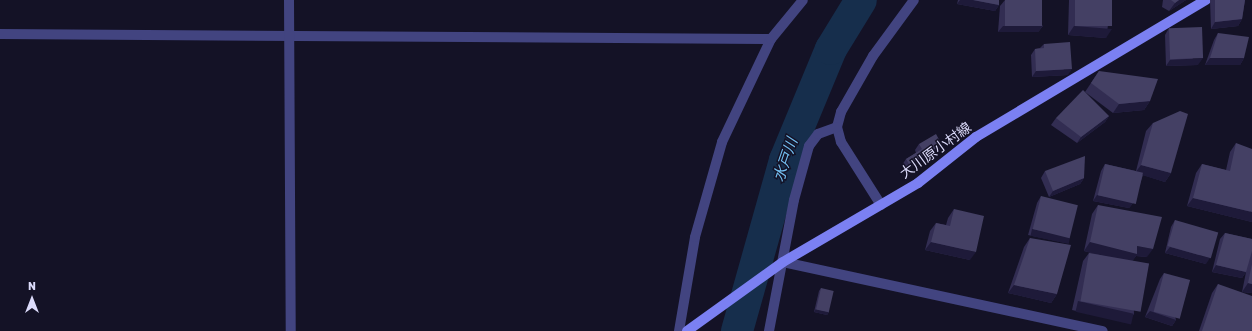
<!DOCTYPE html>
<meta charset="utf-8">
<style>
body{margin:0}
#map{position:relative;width:1252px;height:331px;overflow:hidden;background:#141226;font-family:Rubik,"Noto Sans JP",sans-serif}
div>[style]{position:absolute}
.river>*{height:32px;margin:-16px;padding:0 16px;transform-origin:16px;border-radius:16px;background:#162e4c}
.minor>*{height:10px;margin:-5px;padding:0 5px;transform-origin:5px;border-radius:5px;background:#424480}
.tertiary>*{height:10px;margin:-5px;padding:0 5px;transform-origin:5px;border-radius:5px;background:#424480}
.secondary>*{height:10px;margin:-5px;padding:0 5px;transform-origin:5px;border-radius:5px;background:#7b80f2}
.wall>*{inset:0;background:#322d52}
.shaded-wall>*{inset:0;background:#1e1a39;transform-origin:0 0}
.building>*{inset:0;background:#444064;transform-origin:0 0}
span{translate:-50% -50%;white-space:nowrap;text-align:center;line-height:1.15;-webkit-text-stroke:3px #141226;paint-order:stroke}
.street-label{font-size:14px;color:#dcdbfb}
.water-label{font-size:15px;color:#73bff1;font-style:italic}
.north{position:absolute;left:12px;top:279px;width:40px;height:40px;-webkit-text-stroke:3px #141226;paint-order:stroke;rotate:0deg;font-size:11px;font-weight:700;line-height:16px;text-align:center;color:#dcdbfb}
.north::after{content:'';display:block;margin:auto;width:14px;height:18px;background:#dcdbfb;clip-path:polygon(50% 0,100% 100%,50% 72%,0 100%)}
</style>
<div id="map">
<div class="river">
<i style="left:737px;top:331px;width:178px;rotate:-74.3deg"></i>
<i style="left:785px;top:160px;width:120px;rotate:-67.5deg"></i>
<i style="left:831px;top:49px;width:57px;rotate:-58.5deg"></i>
</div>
<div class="minor">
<i style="left:0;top:34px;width:771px;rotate:0.37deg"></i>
<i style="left:881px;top:205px;width:75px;rotate:-122.4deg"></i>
<i style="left:841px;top:142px;width:16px;rotate:-105deg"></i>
<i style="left:837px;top:127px;width:16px;rotate:-75deg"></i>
<i style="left:841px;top:112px;width:64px;rotate:-60.3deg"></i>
<i style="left:873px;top:56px;width:69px;rotate:-53.8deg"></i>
<i style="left:783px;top:262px;width:327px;rotate:12.2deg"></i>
<i style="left:679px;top:331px;width:95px;rotate:-80.3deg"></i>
<i style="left:695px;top:237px;width:99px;rotate:-74.1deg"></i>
<i style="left:722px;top:142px;width:114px;rotate:-64.6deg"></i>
<i style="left:771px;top:39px;width:50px;rotate:-50.6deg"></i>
<i style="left:769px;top:331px;width:133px;rotate:-79.2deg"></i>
<i style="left:794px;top:200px;width:56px;rotate:-74.5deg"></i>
<i style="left:809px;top:146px;width:15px;rotate:-53deg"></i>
<i style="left:818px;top:134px;width:20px;rotate:-20deg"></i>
</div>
<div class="tertiary">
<i style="left:289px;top:0;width:331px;rotate:89.7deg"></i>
</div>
<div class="secondary">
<i style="left:687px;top:331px;width:118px;rotate:-35.7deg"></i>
<i style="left:783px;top:262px;width:156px;rotate:-30.3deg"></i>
<i style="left:918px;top:183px;width:74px;rotate:-38.4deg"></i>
<i style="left:976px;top:137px;width:268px;rotate:-30.8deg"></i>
</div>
<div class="wall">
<i style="clip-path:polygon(958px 0,999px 0,999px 5px,995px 11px,957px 4px)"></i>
<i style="clip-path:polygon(1005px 0,1043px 26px,1038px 32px,998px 32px,1000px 6px)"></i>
<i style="clip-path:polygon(1069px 0,1112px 0,1106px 38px,1068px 35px)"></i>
<i style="clip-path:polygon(1163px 0,1186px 0,1169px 11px,1162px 7px)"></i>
<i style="clip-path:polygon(1210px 0,1245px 0,1242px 19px,1238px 26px,1211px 29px)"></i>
<i style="clip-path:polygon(1169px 28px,1198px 65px,1166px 66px,1165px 35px)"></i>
<i style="clip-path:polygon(1218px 33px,1244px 58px,1240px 65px,1205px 65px,1214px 40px)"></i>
<i style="clip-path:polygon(1044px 44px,1068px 75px,1032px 77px,1031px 55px,1035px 49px,1040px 48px)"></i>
<i style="clip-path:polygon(1099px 71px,1150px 101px,1144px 110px,1113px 113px,1085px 92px)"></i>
<i style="clip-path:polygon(1109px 116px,1105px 122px,1077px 143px,1051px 125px,1056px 118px)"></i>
<i style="clip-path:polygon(1153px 123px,1171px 173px,1165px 182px,1143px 175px,1134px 202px,1129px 208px,1093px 201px,1101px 171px,1105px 164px,1136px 171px,1146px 131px)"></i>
<i style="clip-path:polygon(1236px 143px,1252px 222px,1187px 206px,1196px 173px,1202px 164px,1226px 170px,1230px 152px)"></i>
<i style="clip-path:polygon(919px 144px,942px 145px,938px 151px,905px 171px,902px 165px,906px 159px,916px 153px,915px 150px)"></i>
<i style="clip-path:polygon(1045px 171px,1084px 178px,1080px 184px,1049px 197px,1041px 178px)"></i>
<i style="clip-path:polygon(1041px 196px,1066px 243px,1028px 235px,1037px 203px)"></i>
<i style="clip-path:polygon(1098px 205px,1147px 257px,1136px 256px,1132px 261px,1134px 314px,1128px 323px,1072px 310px,1083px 261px,1089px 253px,1099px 255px,1084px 251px,1092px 214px)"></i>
<i style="clip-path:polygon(954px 209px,970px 260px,925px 250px,930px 231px,936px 223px,946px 225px,948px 218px)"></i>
<i style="clip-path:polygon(1175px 220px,1206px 264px,1165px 253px,1171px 227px)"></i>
<i style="clip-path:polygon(1225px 233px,1252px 239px,1252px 293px,1242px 292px,1246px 272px,1242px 278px,1212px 272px,1220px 239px)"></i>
<i style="clip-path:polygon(1030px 238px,1057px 294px,1051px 303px,1008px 293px,1024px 247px)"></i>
<i style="clip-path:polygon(1164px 273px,1176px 320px,1172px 326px,1145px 317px,1160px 279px)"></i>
<i style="clip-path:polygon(1218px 284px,1252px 331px,1199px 331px,1212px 293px)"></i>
<i style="clip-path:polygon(821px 288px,829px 312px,827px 315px,814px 312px,819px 291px)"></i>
</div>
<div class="shaded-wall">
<i style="clip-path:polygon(960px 0,973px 0,999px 5px,995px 11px,957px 4px)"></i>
<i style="clip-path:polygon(1179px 0,1186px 0,1169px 11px,1175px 3px)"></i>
<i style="clip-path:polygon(1242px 19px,1238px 26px,1211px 29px,1215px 22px)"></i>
<i style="clip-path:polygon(1003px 26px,1043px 26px,1038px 32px,998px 32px)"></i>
<i style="clip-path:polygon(1074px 26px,1112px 29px,1106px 38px,1068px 35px)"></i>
<i style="clip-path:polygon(1203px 58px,1198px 65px,1166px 66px,1170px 60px)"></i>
<i style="clip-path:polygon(1210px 58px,1244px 58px,1240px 65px,1205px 65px)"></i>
<i style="clip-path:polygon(1072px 69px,1068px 75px,1032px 77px,1036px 71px)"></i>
<i style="clip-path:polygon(1150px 101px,1144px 110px,1113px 113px,1119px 104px)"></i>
<i style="clip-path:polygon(1109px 116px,1105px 122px,1077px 143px,1081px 137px)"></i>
<i style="clip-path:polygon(942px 145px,938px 151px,905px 171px,909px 164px)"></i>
<i style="clip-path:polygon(1141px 165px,1171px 173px,1165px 182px,1135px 173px)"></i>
<i style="clip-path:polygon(1084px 178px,1080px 184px,1049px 197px,1053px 191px)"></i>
<i style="clip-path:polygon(1097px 195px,1134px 202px,1129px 208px,1093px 201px)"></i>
<i style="clip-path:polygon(1193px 198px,1252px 212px,1252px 222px,1187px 206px)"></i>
<i style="left:1032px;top:229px;width:39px;height:7px;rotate:12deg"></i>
<i style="clip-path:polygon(931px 242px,976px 252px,970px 260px,925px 250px)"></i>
<i style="clip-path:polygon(1090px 242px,1137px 246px,1153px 249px,1147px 257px,1136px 256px,1131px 263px,1084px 251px)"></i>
<i style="clip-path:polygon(1170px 247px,1210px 258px,1206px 264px,1165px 253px)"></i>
<i style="clip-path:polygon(1216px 265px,1246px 272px,1242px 278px,1212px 272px)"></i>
<i style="clip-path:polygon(1248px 283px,1252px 284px,1252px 293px,1242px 292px)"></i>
<i style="clip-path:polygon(1014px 285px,1057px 294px,1051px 303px,1008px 293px)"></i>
<i style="left:1078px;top:301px;width:57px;height:11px;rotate:13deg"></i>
<i style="clip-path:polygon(816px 309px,829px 312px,827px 315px,814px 312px)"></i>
<i style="clip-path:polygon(1150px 311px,1176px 320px,1172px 326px,1145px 317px)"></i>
</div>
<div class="building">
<i style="clip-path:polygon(973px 0,999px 0,999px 5px)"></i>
<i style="left:1005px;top:0;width:37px;height:26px"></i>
<i style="left:1075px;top:0;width:37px;height:26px"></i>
<i style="clip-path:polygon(1171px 0,1179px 0,1175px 3px)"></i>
<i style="clip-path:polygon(1215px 0,1245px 0,1242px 19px,1215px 22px)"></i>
<i style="left:1202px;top:27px;width:31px;height:33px;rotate:88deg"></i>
<i style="clip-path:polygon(1218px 33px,1249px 37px,1244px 58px,1210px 58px)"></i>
<i style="clip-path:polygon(1070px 42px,1072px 69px,1036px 71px,1035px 49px,1044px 48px,1044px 44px)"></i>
<i style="clip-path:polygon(1099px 71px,1158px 79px,1150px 101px,1119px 104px,1091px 83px)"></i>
<i style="clip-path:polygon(1083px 90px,1109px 116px,1081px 137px,1056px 118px)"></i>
<i style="clip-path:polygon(1180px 111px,1188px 114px,1171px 173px,1141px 165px,1153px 123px)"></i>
<i style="clip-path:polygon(936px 134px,942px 145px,909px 164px,906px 159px,922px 149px,919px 144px)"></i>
<i style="clip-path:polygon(1236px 143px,1252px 149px,1252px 212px,1193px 198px,1202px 164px,1230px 171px)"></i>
<i style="clip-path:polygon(1085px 156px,1084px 178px,1053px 191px,1045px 171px)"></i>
<i style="left:1105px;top:164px;width:39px;height:32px;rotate:13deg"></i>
<i style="left:1041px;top:196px;width:38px;height:34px;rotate:14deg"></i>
<i style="clip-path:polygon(1098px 205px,1162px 217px,1153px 249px,1137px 246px,1137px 254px,1090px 242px)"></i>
<i style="clip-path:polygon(954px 209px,984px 216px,976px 252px,931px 242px,936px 223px,950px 226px)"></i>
<i style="left:1175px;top:220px;width:45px;height:27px;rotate:16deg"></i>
<i style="clip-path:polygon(1225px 233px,1252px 239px,1252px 251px,1246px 272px,1216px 265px)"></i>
<i style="clip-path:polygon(1030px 238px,1071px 245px,1057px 294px,1014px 285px)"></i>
<i style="left:1089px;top:253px;width:61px;height:49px;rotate:10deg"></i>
<i style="clip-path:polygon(1252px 264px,1252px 284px,1248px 283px)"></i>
<i style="left:1164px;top:273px;width:27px;height:40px;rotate:15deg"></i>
<i style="clip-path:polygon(1218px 284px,1252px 296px,1252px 331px,1202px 331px)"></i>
<i style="left:821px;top:288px;width:13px;height:22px;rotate:13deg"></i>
</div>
<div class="street-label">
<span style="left:936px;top:151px;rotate:-36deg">大川原小村線</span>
</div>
<div class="water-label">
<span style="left:786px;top:160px;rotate:-71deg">水戸川</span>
</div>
<div class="north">N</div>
</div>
